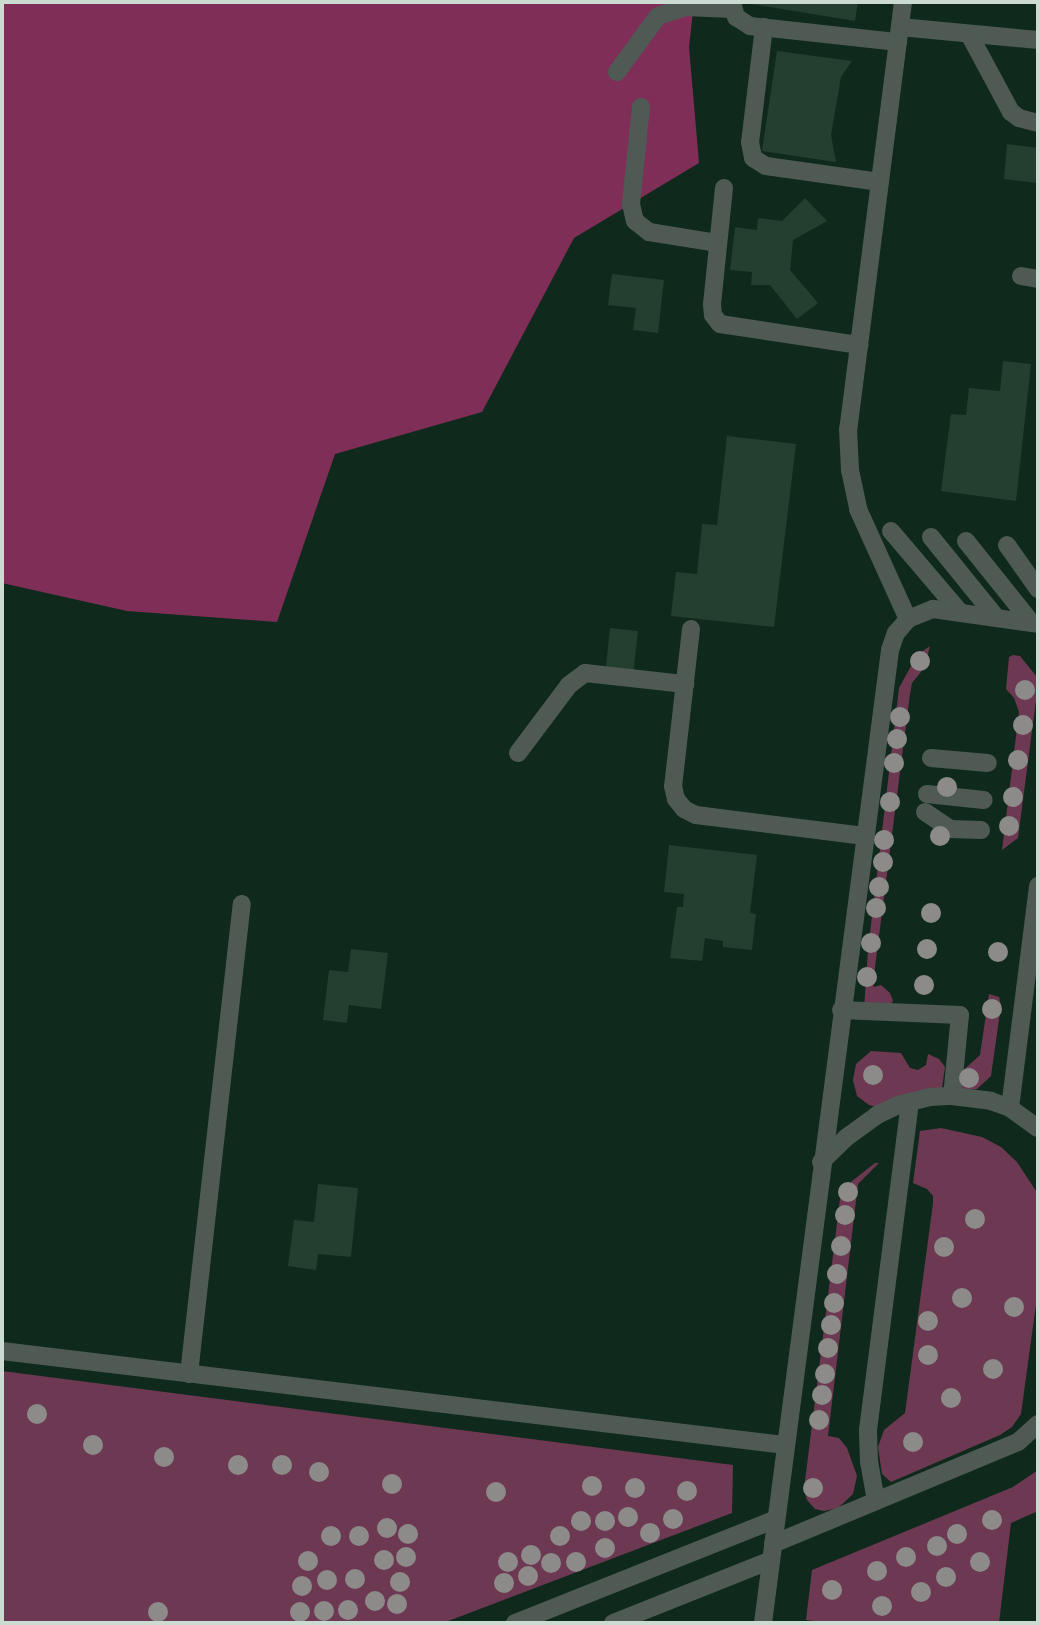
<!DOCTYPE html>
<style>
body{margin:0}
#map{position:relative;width:1040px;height:1625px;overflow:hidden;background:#0f2a1c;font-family:"Space Grotesk",sans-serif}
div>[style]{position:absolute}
.green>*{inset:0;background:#6d3851}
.forest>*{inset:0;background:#7f2f57}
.building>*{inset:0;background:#243f30;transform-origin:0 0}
.minor>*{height:18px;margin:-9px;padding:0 9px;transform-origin:9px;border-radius:9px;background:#4e5a53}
.trees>*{width:20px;height:20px;margin:-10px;border-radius:50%;background:#8c8b8a}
span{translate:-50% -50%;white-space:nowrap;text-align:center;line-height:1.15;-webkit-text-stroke:5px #0f2a1c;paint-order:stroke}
.frame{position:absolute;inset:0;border:4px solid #cbdbd1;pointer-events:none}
</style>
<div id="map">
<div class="green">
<i style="clip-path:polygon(930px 646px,924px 668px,912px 683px,910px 694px,873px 983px,874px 987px,881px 985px,890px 993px,893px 1001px,888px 1008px,864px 1009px,868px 950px,899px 688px,917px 655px)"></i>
<i style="clip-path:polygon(1013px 655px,1020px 656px,1037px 677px,1038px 685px,1018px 838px,1002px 850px,1019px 712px,1014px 698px,1006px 689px,1009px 657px)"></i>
<i style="clip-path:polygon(989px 994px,999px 997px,1001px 1005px,991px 1076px,977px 1089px,956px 1091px,957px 1076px,980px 1055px)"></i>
<i style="clip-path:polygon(871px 1051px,901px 1053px,910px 1068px,918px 1070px,926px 1065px,928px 1054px,939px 1059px,945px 1067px,942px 1088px,879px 1108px,869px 1105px,857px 1096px,853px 1080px,856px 1064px)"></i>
<i style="clip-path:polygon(941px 1128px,982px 1137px,1001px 1147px,1017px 1162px,1038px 1194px,1038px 1290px,1021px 1414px,1012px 1427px,1000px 1435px,891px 1482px,882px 1474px,878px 1447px,884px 1430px,905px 1413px,933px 1203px,933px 1196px,927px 1189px,913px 1183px,920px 1131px)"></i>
<i style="clip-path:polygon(875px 1163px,879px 1163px,858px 1184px,828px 1436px,839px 1438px,847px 1448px,857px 1476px,853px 1494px,838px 1508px,824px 1511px,815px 1509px,807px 1500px,804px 1489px,840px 1199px,852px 1181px)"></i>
<i style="clip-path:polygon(2px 1371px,733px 1465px,732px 1513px,443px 1623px,2px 1623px)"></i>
<i style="clip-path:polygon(1038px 1470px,1038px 1511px,1011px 1523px,999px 1623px,830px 1623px,806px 1620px,812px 1570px,1013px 1487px)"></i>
</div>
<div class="forest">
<i style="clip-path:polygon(2px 2px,694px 2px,689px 47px,699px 163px,574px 238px,482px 412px,335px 454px,277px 622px,127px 611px,2px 583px)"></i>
</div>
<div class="building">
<i style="clip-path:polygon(739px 2px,858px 2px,855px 21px)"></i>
<i style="clip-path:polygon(777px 51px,852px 61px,841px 77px,831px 135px,836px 162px,762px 151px)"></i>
<i style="clip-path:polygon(1007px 144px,1038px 148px,1038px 183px,1004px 179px)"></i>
<i style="clip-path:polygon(805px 198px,827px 221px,793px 240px,790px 270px,818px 303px,797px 319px,770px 285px,751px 285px,752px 272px,730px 270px,735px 227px,757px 230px,758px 218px,782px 221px)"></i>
<i style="clip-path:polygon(612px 274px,664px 280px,658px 333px,633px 330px,636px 308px,608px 305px)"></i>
<i style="clip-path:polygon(1003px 361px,1031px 364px,1016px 501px,941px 491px,951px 414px,966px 415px,969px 388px,1000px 391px)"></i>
<i style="clip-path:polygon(727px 436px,796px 444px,774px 627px,671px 616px,676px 572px,697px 574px,702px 524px,717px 525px)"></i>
<i style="left:610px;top:628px;width:28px;height:41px;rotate:6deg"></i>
<i style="clip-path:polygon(669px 845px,757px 855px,750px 913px,756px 914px,752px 950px,723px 947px,723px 941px,705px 938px,702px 961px,670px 958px,677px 907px,683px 907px,684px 894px,664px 892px)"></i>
<i style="clip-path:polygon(351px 949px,388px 953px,381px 1009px,349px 1005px,347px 1023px,323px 1020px,329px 970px,348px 972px)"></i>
<i style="clip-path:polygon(318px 1184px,358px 1188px,351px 1257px,318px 1254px,316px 1270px,288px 1266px,294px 1220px,314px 1222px)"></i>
</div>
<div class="minor">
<i style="left:732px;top:2px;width:16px;rotate:75deg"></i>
<i style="left:736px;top:17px;width:17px;rotate:33deg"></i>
<i style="left:750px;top:26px;width:149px;rotate:6.2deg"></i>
<i style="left:903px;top:2px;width:431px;rotate:97.3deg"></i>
<i style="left:848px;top:429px;width:41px;rotate:87.2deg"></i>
<i style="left:850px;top:470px;width:40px;rotate:78deg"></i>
<i style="left:858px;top:509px;width:121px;rotate:65.6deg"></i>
<i style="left:764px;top:27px;width:116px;rotate:96.9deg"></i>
<i style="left:750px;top:142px;width:16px;rotate:79deg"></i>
<i style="left:753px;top:158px;width:15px;rotate:32deg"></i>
<i style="left:766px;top:166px;width:115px;rotate:8deg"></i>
<i style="left:900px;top:27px;width:139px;rotate:5.4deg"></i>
<i style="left:969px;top:34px;width:89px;rotate:61.7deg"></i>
<i style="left:1011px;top:112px;width:10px;rotate:37deg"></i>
<i style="left:1019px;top:118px;width:20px;rotate:15deg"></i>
<i style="left:617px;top:72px;width:69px;rotate:-53.8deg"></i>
<i style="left:658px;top:16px;width:28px;rotate:-18deg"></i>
<i style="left:685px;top:7px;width:47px;rotate:2.4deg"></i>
<i style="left:641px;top:107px;width:98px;rotate:95.9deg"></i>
<i style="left:631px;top:204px;width:17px;rotate:77deg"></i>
<i style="left:635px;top:221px;width:18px;rotate:38deg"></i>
<i style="left:649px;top:232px;width:70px;rotate:9.1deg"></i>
<i style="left:724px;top:188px;width:117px;rotate:95.9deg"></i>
<i style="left:712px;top:304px;width:11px;rotate:85deg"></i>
<i style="left:713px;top:315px;width:11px;rotate:52deg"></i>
<i style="left:720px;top:324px;width:141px;rotate:8.6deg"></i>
<i style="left:1021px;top:276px;width:17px;rotate:10deg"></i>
<i style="left:891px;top:531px;width:106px;rotate:49.6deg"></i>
<i style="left:931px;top:537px;width:102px;rotate:51deg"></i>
<i style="left:966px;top:541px;width:102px;rotate:51.3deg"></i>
<i style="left:1007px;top:545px;width:54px;rotate:54.8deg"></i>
<i style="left:691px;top:629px;width:158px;rotate:96.5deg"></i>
<i style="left:673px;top:786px;width:13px;rotate:77deg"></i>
<i style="left:676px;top:799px;width:13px;rotate:51deg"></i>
<i style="left:684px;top:809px;width:13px;rotate:27deg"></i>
<i style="left:696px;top:815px;width:170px;rotate:7.1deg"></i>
<i style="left:518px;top:753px;width:85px;rotate:-53.1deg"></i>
<i style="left:569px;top:685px;width:20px;rotate:-37deg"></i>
<i style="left:585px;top:673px;width:101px;rotate:6.3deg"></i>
<i style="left:931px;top:758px;width:57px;rotate:5deg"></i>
<i style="left:927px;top:794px;width:57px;rotate:6deg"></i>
<i style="left:925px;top:812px;width:30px;rotate:34deg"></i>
<i style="left:950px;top:829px;width:31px;rotate:2deg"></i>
<i style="left:841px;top:1010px;width:119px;rotate:2.4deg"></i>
<i style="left:960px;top:1015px;width:81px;rotate:95.6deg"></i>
<i style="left:1010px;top:1108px;width:224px;rotate:-82.8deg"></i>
<i style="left:821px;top:1162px;width:36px;rotate:-44deg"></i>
<i style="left:847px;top:1137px;width:37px;rotate:-36deg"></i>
<i style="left:877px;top:1115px;width:23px;rotate:-25deg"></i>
<i style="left:898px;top:1105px;width:33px;rotate:-14deg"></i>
<i style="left:930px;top:1097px;width:22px;rotate:-3deg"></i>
<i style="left:952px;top:1096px;width:39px;rotate:7deg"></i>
<i style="left:991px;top:1101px;width:20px;rotate:20deg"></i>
<i style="left:1010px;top:1108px;width:34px;rotate:36deg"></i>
<i style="left:2px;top:1351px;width:789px;rotate:6.85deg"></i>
<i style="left:189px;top:1374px;width:473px;rotate:-83.6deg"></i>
<i style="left:876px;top:1501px;width:40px;rotate:-100deg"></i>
<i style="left:869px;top:1462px;width:32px;rotate:-92deg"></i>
<i style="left:868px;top:1430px;width:331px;rotate:-82.7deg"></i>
<i style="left:773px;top:1544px;width:265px;rotate:-22.6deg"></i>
<i style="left:1018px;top:1442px;width:27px;rotate:-42deg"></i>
<i style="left:515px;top:1623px;width:281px;rotate:-21.7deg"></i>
<i style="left:613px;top:1623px;width:170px;rotate:-21.7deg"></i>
<i style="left:763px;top:1623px;width:981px;rotate:-82.56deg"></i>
<i style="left:890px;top:650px;width:18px;rotate:-71deg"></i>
<i style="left:896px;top:633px;width:18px;rotate:-49deg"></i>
<i style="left:908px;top:619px;width:27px;rotate:-22deg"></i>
<i style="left:933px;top:609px;width:106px;rotate:8.1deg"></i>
</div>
<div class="trees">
<i style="left:920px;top:661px"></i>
<i style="left:1025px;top:690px"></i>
<i style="left:900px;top:717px"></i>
<i style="left:1023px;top:725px"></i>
<i style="left:897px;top:739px"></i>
<i style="left:1018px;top:760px"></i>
<i style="left:894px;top:763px"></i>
<i style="left:947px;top:787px"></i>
<i style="left:1013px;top:797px"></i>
<i style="left:890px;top:802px"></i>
<i style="left:1009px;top:826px"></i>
<i style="left:940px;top:836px"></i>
<i style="left:884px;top:840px"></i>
<i style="left:883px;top:862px"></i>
<i style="left:879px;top:887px"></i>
<i style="left:876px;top:908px"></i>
<i style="left:931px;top:913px"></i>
<i style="left:871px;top:943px"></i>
<i style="left:927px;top:949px"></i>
<i style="left:998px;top:952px"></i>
<i style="left:867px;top:977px"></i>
<i style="left:924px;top:985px"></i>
<i style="left:992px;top:1009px"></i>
<i style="left:873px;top:1075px"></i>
<i style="left:969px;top:1078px"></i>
<i style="left:848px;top:1192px"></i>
<i style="left:845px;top:1215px"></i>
<i style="left:975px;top:1219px"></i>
<i style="left:841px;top:1246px"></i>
<i style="left:944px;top:1247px"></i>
<i style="left:837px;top:1274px"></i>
<i style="left:962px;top:1298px"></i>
<i style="left:834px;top:1303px"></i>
<i style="left:1014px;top:1307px"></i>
<i style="left:928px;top:1321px"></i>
<i style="left:831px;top:1325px"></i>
<i style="left:828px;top:1348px"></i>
<i style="left:928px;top:1355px"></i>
<i style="left:993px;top:1369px"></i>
<i style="left:825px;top:1374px"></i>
<i style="left:822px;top:1395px"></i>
<i style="left:951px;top:1398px"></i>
<i style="left:37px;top:1414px"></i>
<i style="left:819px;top:1420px"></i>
<i style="left:913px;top:1442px"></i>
<i style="left:93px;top:1445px"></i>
<i style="left:164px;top:1457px"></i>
<i style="left:238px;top:1465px"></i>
<i style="left:282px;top:1465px"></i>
<i style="left:319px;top:1472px"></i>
<i style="left:392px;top:1484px"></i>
<i style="left:592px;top:1486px"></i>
<i style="left:635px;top:1488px"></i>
<i style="left:813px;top:1488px"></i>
<i style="left:687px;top:1491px"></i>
<i style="left:496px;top:1492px"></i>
<i style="left:628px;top:1517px"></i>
<i style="left:673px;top:1519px"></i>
<i style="left:992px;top:1520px"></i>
<i style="left:581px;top:1521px"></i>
<i style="left:605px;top:1521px"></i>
<i style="left:387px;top:1528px"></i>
<i style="left:650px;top:1533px"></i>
<i style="left:408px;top:1534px"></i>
<i style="left:957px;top:1534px"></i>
<i style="left:331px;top:1536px"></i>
<i style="left:359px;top:1536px"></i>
<i style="left:560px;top:1536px"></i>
<i style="left:937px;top:1546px"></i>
<i style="left:605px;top:1548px"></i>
<i style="left:531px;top:1555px"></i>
<i style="left:406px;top:1557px"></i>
<i style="left:906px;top:1557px"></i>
<i style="left:384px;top:1560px"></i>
<i style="left:308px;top:1561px"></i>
<i style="left:508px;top:1562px"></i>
<i style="left:576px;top:1562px"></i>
<i style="left:980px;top:1562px"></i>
<i style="left:551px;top:1563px"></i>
<i style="left:877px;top:1571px"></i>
<i style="left:528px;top:1576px"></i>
<i style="left:946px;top:1577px"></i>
<i style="left:355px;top:1579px"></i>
<i style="left:327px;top:1580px"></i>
<i style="left:400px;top:1582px"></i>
<i style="left:504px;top:1583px"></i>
<i style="left:302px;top:1586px"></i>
<i style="left:832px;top:1590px"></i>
<i style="left:921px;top:1592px"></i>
<i style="left:375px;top:1601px"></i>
<i style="left:397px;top:1604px"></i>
<i style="left:882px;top:1606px"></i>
<i style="left:348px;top:1610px"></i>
<i style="left:324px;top:1611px"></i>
<i style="left:158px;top:1612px"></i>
<i style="left:300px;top:1612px"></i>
</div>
<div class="frame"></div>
</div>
